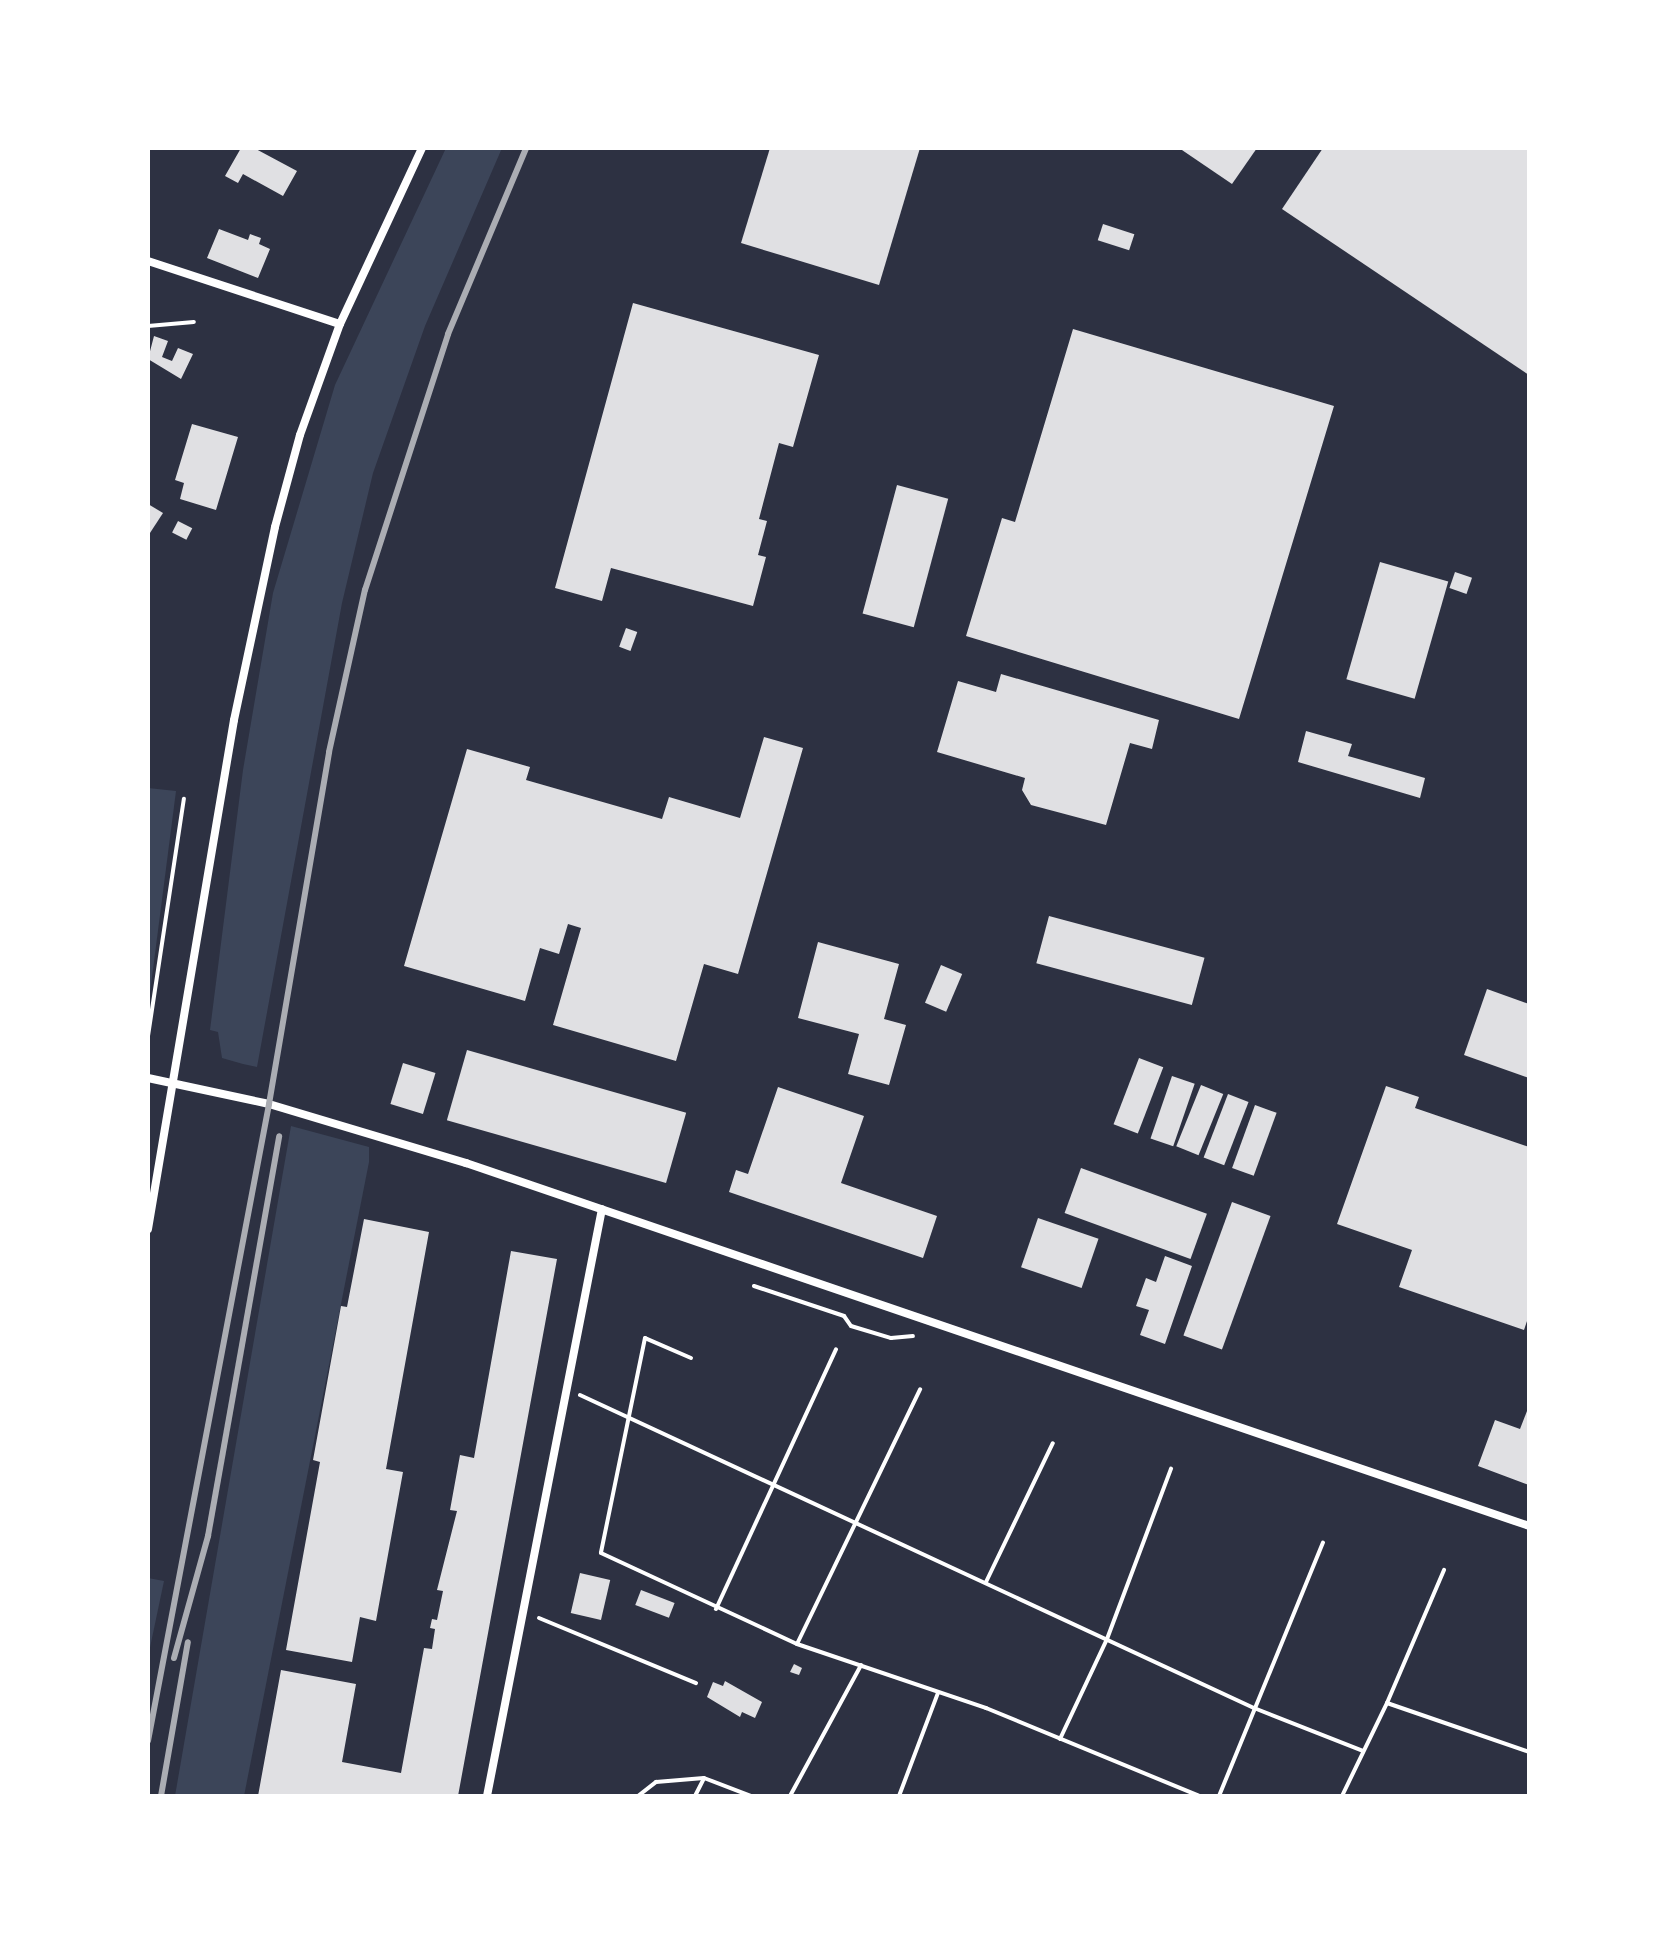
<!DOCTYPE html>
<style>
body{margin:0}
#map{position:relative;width:1677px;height:1944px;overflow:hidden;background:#2d3142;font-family:"Titillium Web",sans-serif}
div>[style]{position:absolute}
.green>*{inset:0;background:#3c4559}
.building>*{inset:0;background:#e0e0e3;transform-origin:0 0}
.path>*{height:4px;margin:-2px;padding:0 2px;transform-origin:2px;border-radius:2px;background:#fff}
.minor>*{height:8px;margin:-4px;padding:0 4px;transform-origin:4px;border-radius:4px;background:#fff}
.rail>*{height:6px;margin:-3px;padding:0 3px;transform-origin:3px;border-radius:3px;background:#abadb3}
span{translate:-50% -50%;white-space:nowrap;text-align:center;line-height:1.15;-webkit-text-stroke:6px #fff;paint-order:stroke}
.frame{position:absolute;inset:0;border:150px solid #fff;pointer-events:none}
</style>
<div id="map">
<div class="green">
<i style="clip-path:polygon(446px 148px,502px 148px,425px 326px,373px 473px,342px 603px,257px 1067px,243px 1064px,222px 1058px,218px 1032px,210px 1030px,243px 770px,273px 593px,335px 385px)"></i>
<i style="clip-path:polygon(148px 788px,176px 791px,148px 1008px)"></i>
<i style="clip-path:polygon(291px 1126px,369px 1147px,369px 1162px,244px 1796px,175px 1796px)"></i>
<i style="clip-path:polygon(148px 1578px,164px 1581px,148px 1657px)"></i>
</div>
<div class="building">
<i style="clip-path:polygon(241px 148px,254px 148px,297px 171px,283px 196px,243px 174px,238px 183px,225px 176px)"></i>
<i style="clip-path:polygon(770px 148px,920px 148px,879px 285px,741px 243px)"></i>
<i style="clip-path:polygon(1179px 148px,1257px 148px,1232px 184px)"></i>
<i style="clip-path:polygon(1323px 148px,1529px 148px,1529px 375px,1282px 209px)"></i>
<i style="left:1103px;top:224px;width:33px;height:17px;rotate:18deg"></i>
<i style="clip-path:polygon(219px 229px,248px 240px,250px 234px,261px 238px,259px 244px,270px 249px,258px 278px,207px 258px)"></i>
<i style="clip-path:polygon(633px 303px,819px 355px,793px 447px,779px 443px,759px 519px,767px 521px,758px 555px,766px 557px,753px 606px,611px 568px,602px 601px,555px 588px)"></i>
<i style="clip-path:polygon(1073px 329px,1334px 406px,1239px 719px,966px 636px,1002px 518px,1015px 522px)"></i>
<i style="clip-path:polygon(154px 336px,168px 341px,162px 357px,172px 361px,178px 348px,193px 354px,181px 379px,148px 359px)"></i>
<i style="clip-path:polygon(192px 424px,238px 437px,216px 510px,180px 499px,184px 483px,175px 480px)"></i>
<i style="left:897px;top:485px;width:53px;height:133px;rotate:15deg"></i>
<i style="clip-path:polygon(148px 504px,163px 513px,148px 536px)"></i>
<i style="left:178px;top:521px;width:16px;height:13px;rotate:27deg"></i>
<i style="left:1380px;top:562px;width:71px;height:122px;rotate:16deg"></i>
<i style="left:1455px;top:572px;width:18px;height:17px;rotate:19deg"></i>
<i style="left:626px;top:628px;width:12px;height:20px;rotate:20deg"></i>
<i style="clip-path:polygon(1001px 674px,1159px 720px,1152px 749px,1130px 743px,1106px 825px,1031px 805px,1022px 790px,1025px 778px,937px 752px,958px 681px,996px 692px)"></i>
<i style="clip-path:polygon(1306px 731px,1352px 744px,1348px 756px,1425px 778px,1420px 798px,1298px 762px)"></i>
<i style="clip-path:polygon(764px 737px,803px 748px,738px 974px,704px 964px,676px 1061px,553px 1025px,581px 928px,568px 924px,559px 954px,540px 948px,525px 1001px,404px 966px,467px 749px,530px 767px,526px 780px,662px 819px,669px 797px,740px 818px)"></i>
<i style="left:1049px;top:916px;width:161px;height:49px;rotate:15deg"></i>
<i style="clip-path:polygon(818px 942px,899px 964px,884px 1019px,906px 1025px,889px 1085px,848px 1074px,859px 1034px,798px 1018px)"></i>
<i style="left:941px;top:965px;width:23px;height:41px;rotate:23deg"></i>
<i style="clip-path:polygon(1487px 989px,1529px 1004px,1529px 1078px,1464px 1055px)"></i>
<i style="left:467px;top:1050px;width:228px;height:73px;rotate:16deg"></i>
<i style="left:1139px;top:1058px;width:26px;height:71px;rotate:21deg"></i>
<i style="left:403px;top:1063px;width:34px;height:43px;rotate:17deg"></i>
<i style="left:1172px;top:1076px;width:24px;height:66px;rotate:19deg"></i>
<i style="left:1201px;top:1085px;width:24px;height:66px;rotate:22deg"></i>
<i style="clip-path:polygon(1386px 1086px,1419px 1097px,1415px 1108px,1529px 1147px,1529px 1315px,1524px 1330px,1399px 1287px,1412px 1250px,1337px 1224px)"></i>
<i style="clip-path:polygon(778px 1087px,864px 1116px,841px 1183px,937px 1216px,923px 1258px,729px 1192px,736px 1170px,748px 1174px)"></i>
<i style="left:1228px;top:1094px;width:22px;height:68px;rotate:21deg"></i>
<i style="left:1255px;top:1105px;width:23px;height:67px;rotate:20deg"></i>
<i style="left:1081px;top:1168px;width:134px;height:48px;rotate:20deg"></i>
<i style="left:1232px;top:1202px;width:41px;height:142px;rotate:20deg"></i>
<i style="left:1038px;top:1218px;width:64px;height:52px;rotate:19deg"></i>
<i style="clip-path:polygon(364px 1219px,429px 1232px,386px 1469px,403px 1472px,376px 1621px,360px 1617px,352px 1662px,286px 1650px,320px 1462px,313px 1460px,341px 1306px,347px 1307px)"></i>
<i style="clip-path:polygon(511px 1251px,557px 1259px,458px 1796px,258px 1796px,281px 1670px,356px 1684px,342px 1762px,401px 1773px,424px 1648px,432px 1649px,435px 1629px,430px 1628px,432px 1619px,437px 1620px,443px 1591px,437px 1590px,457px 1511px,450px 1510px,460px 1455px,474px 1458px)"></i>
<i style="clip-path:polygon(1165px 1256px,1192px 1266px,1165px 1344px,1140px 1335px,1149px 1310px,1136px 1306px,1146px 1278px,1156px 1282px)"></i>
<i style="clip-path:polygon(1527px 1411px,1529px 1412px,1529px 1485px,1478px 1466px,1495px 1420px,1520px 1429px)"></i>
<i style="left:580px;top:1573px;width:31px;height:41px;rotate:13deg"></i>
<i style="left:641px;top:1590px;width:36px;height:16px;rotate:21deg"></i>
<i style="clip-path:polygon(794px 1664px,802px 1668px,799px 1675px,790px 1672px)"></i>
<i style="clip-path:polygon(725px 1681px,762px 1702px,755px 1718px,742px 1712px,740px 1717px,707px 1697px,713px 1682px,723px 1686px)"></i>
</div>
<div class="path">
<i style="left:148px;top:326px;width:46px;rotate:-5deg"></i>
<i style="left:148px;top:1036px;width:240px;rotate:-81.4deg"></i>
<i style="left:754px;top:1286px;width:95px;rotate:18.4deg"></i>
<i style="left:844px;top:1316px;width:12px;rotate:55deg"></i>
<i style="left:851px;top:1326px;width:42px;rotate:16.7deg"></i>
<i style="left:891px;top:1338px;width:22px;rotate:-5deg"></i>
<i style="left:691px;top:1358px;width:50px;rotate:-156.5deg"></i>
<i style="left:645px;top:1338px;width:219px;rotate:101.6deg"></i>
<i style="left:601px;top:1553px;width:216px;rotate:24.9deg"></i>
<i style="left:797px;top:1644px;width:200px;rotate:18.7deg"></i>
<i style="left:986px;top:1708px;width:230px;rotate:22.4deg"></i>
<i style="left:580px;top:1395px;width:743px;rotate:24.91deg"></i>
<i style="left:1254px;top:1708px;width:117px;rotate:21.5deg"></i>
<i style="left:986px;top:1582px;width:154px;rotate:-64.3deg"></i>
<i style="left:716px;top:1609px;width:286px;rotate:-65.2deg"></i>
<i style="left:539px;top:1618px;width:170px;rotate:22.5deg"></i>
<i style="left:797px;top:1644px;width:283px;rotate:-64.2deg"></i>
<i style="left:1387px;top:1703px;width:145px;rotate:-66.8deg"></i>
<i style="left:1060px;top:1739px;width:110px;rotate:-64.8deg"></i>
<i style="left:1107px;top:1639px;width:182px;rotate:-69.4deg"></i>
<i style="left:638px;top:1796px;width:23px;rotate:-38deg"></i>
<i style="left:656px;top:1782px;width:48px;rotate:-4.8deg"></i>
<i style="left:704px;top:1778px;width:50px;rotate:21deg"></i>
<i style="left:695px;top:1796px;width:20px;rotate:-63deg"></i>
<i style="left:790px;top:1796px;width:149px;rotate:-61.5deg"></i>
<i style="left:899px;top:1796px;width:110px;rotate:-69.3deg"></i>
<i style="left:1219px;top:1796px;width:274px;rotate:-67.7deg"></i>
<i style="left:1342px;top:1796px;width:103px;rotate:-64.2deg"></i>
<i style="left:1387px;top:1703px;width:150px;rotate:19deg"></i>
</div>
<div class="minor">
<i style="left:148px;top:261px;width:202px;rotate:18.2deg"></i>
<i style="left:148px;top:1078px;width:124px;rotate:12.1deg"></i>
<i style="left:269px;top:1104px;width:206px;rotate:16.7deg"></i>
<i style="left:466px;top:1163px;width:1123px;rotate:18.85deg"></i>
<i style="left:148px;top:1229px;width:516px;rotate:-80.41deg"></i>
<i style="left:234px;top:720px;width:197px;rotate:-78deg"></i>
<i style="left:275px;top:527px;width:95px;rotate:-74.8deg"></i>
<i style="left:300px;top:435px;width:118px;rotate:-70.2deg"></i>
<i style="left:340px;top:324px;width:194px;rotate:-65deg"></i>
<i style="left:487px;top:1796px;width:598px;rotate:-78.92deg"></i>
</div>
<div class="rail">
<i style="left:174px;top:1658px;width:127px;rotate:-74.4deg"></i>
<i style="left:208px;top:1536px;width:406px;rotate:-79.9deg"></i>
<i style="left:148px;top:1741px;width:648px;rotate:-79.24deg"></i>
<i style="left:269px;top:1104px;width:357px;rotate:-80.3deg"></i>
<i style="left:329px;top:752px;width:166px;rotate:-77.5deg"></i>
<i style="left:365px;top:590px;width:269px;rotate:-72deg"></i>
<i style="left:448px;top:334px;width:202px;rotate:-67.2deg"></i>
<i style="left:161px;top:1796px;width:156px;rotate:-80.1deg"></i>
</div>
<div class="frame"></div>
</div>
